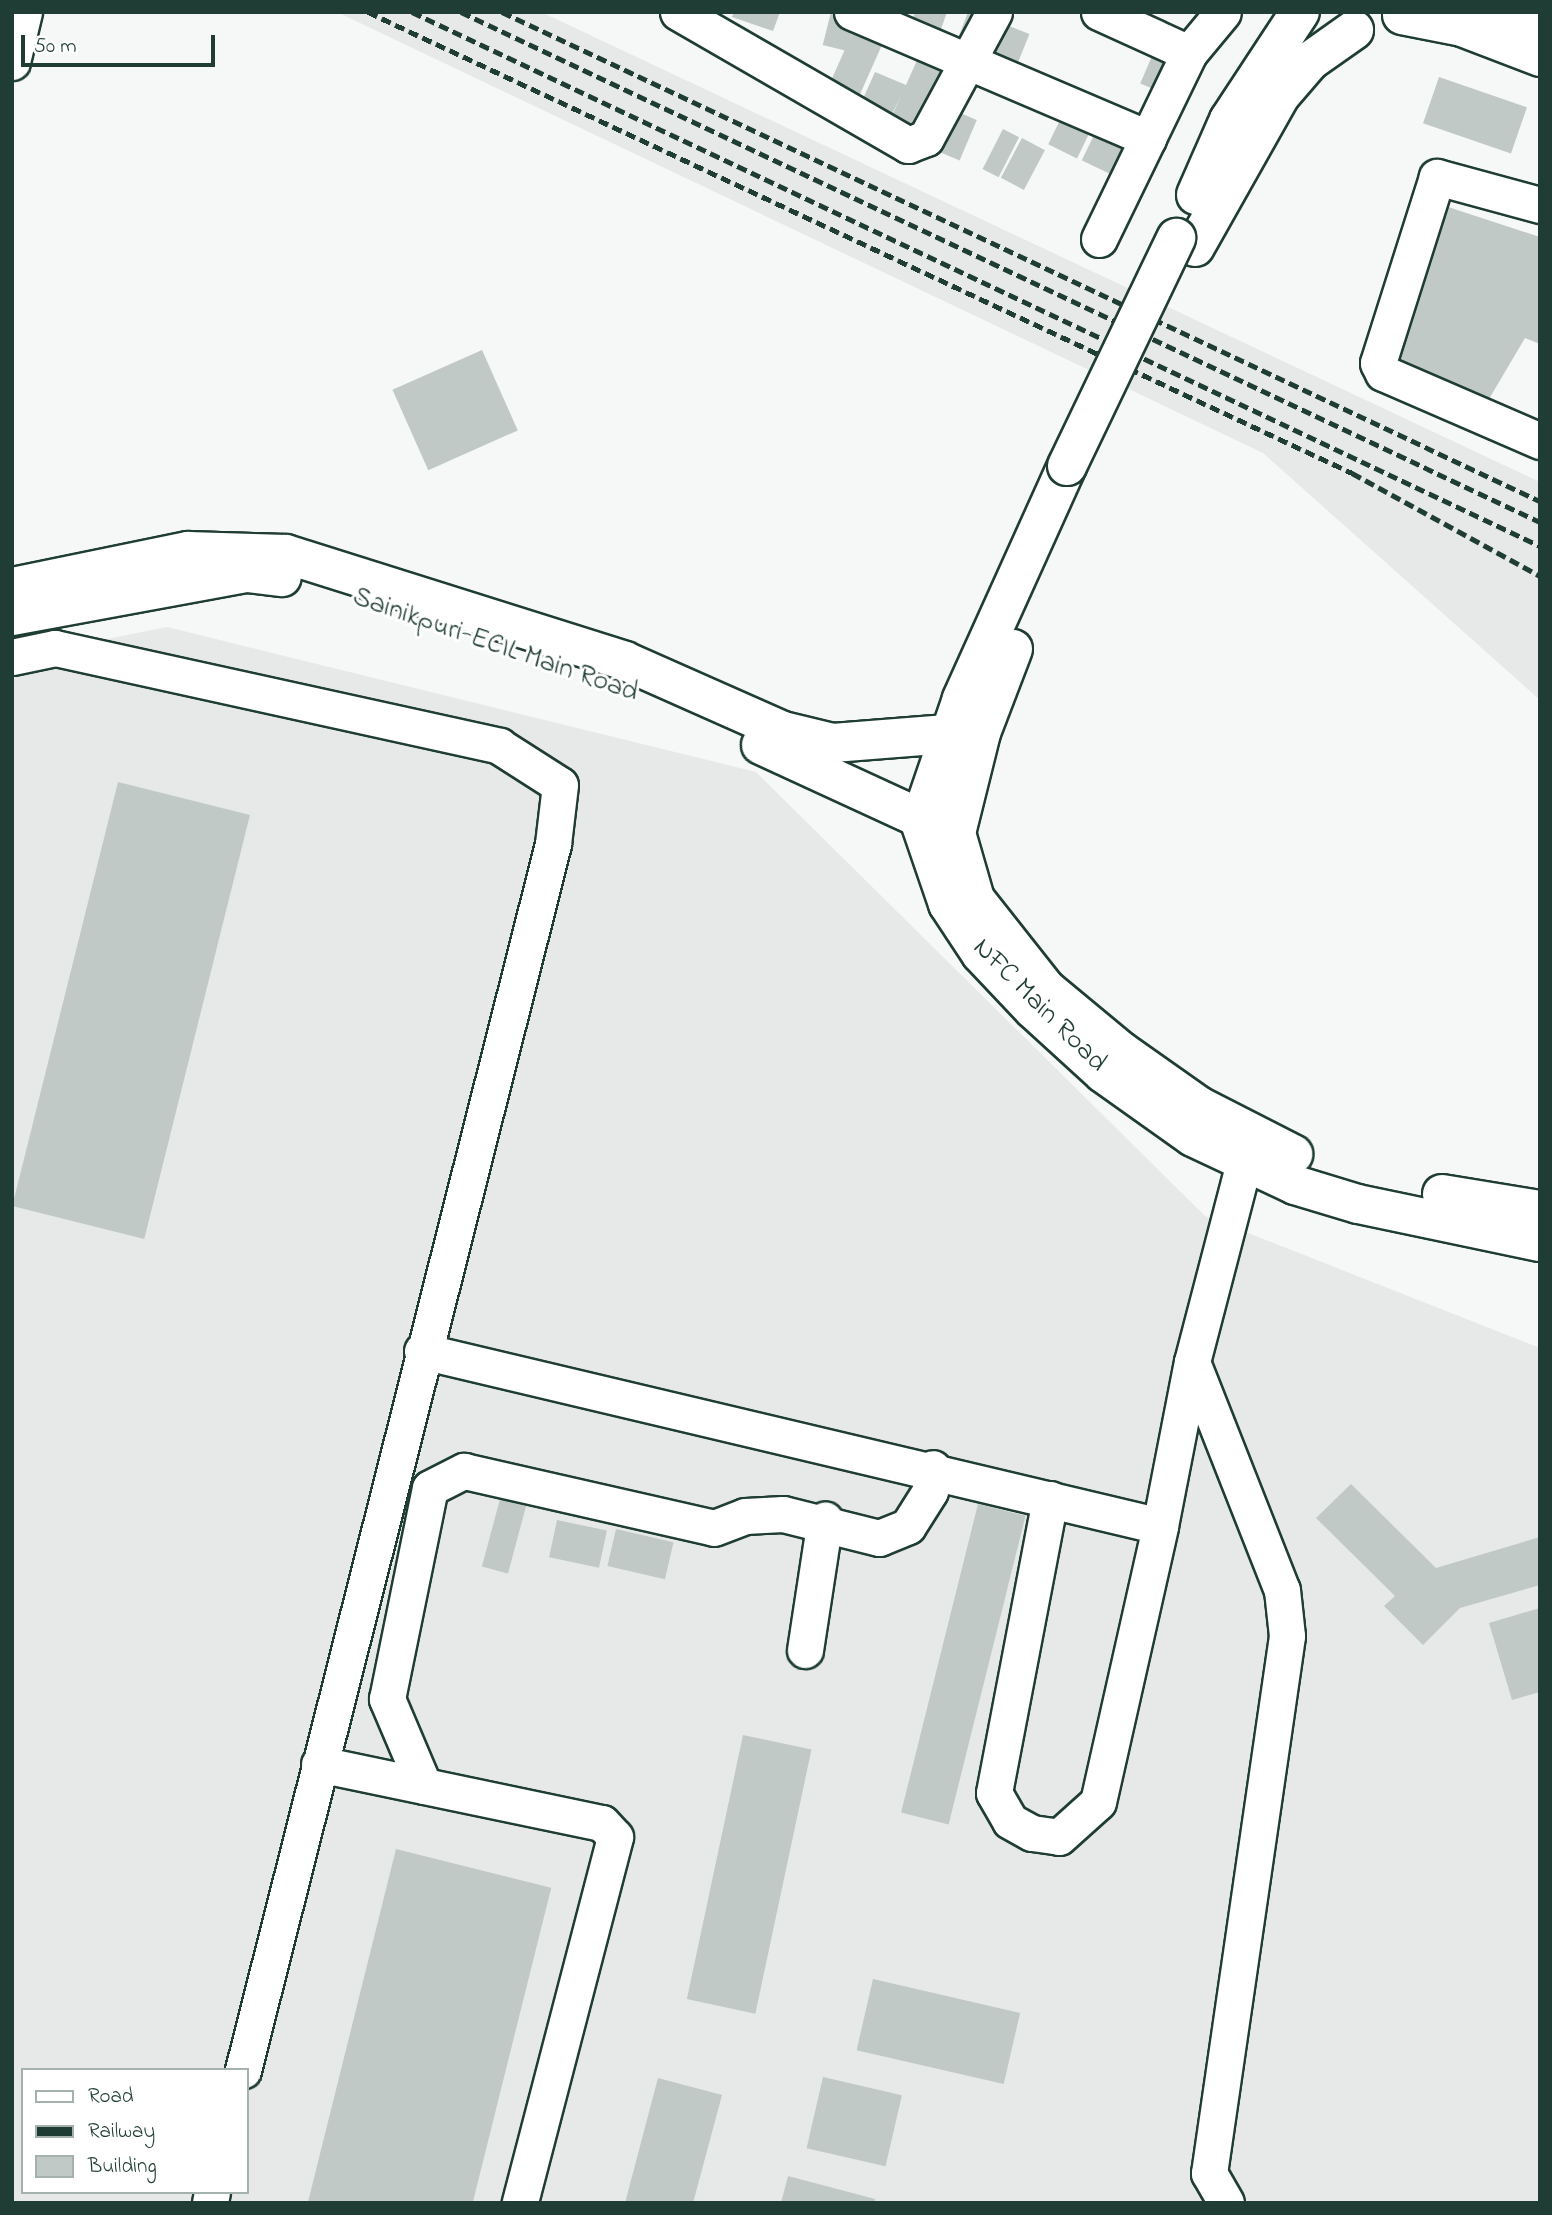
<!DOCTYPE html>
<style>
body{margin:0}
#map{position:relative;width:1552px;height:2215px;overflow:hidden;background:#f6f7f7;font-family:"Indie Flower",sans-serif}
div>[style]{position:absolute}
.built>*{inset:0;background:#e6e9e8}
.building>*{inset:0;background:#c0c9c6;transform-origin:0 0}
.roads{filter:drop-shadow(2px 0 #1f3d34) drop-shadow(-2px 0 #1f3d34) drop-shadow(0 2px #1f3d34) drop-shadow(0 -2px #1f3d34)}
.minor>*{height:35px;margin:-17.5px;padding:0 17.5px;transform-origin:17.5px;border-radius:17.5px;background:#fff}
.major>*{height:38px;margin:-19px;padding:0 19px;transform-origin:19px;border-radius:19px;background:#fff}
.rail>*{height:5px;margin-top:-2.5px;transform-origin:0;background:repeating-linear-gradient(90deg,#1f3d34 0 10px,transparent 0 15px)}
.bridges{filter:drop-shadow(2px 0 #1f3d34) drop-shadow(-2px 0 #1f3d34) drop-shadow(0 2px #1f3d34) drop-shadow(0 -2px #1f3d34)}
.major-bridge>*{height:38px;margin:-19px;padding:0 19px;transform-origin:19px;border-radius:19px;background:#fff}
span{translate:-50% -50%;white-space:nowrap;text-align:center;line-height:1.15;-webkit-text-stroke:6px #fff;paint-order:stroke}
.street-label{font-size:28px;color:#1f3d34}
.frame{position:absolute;inset:0;border:14px solid #1f3d34;pointer-events:none}
.legend{position:absolute;left:21px;top:2068px;width:228px;height:126px;box-sizing:border-box;background:#fff;border:2px solid #a5b1ae;margin:0;padding:9px 12px;list-style:none;font-size:21px;color:#1f3d34}
.legend li{display:flex;align-items:center;gap:14px;height:35px}
.legend b{width:35px;border:2px solid #a5b1ae}
.scale{position:absolute;left:21px;top:35px;width:194px;height:32px;box-sizing:border-box;border:4px solid #1f3d34;border-top:0;padding-left:9px;font-size:21px;line-height:24px;white-space:nowrap;color:#1f3d34;-webkit-text-stroke:5px #fff;paint-order:stroke}
</style>
<div id="map">
<div class="built">
<i style="clip-path:polygon(337px 12px,541px 12px,1540px 482px,1540px 700px,1263px 453px)"></i>
<i style="clip-path:polygon(evenodd,167px 627px,756px 772px,1205px 1216px,1540px 1348px,1540px 2203px,12px 2203px,12px 658px,167px 627px,23px 2070px,247px 2070px,247px 2192px,23px 2192px,23px 2070px)"></i>
</div>
<div class="building">
<i style="clip-path:polygon(734px 12px,780px 12px,773px 31px,732px 17px)"></i>
<i style="left:831px;top:12px;width:25px;height:34px;rotate:14deg"></i>
<i style="clip-path:polygon(915px 12px,947px 12px,940px 32px,912px 22px)"></i>
<i style="clip-path:polygon(968px 12px,986px 12px,957px 41px)"></i>
<i style="left:997px;top:21px;width:35px;height:32px;rotate:22deg"></i>
<i style="left:854px;top:29px;width:32px;height:62px;rotate:24deg"></i>
<i style="left:1152px;top:56px;width:23px;height:30px;rotate:23deg"></i>
<i style="clip-path:polygon(918px 58px,951px 73px,924px 135px,890px 120px,901px 96px,892px 114px,862px 101px,875px 72px,906px 85px)"></i>
<i style="left:1439px;top:77px;width:93px;height:49px;rotate:19deg"></i>
<i style="left:951px;top:109px;width:28px;height:44px;rotate:23deg"></i>
<i style="left:1064px;top:112px;width:32px;height:36px;rotate:26deg"></i>
<i style="left:1098px;top:127px;width:39px;height:37px;rotate:26deg"></i>
<i style="left:1003px;top:129px;width:18px;height:45px;rotate:27deg"></i>
<i style="left:1022px;top:138px;width:26px;height:45px;rotate:28deg"></i>
<i style="clip-path:polygon(1442px 205px,1540px 237px,1540px 344px,1525px 338px,1489px 399px,1393px 365px)"></i>
<i style="left:482px;top:350px;width:88px;height:98px;rotate:66deg"></i>
<i style="left:118px;top:782px;width:136px;height:437px;rotate:14deg"></i>
<i style="clip-path:polygon(1351px 1484px,1436px 1568px,1540px 1537px,1540px 1585px,1460px 1608px,1423px 1645px,1384px 1606px,1395px 1596px,1316px 1518px)"></i>
<i style="left:500px;top:1499px;width:27px;height:70px;rotate:15deg"></i>
<i style="left:978px;top:1504px;width:49px;height:318px;rotate:14deg"></i>
<i style="left:557px;top:1520px;width:51px;height:38px;rotate:12deg"></i>
<i style="left:616px;top:1529px;width:59px;height:38px;rotate:13deg"></i>
<i style="clip-path:polygon(1540px 1608px,1540px 1692px,1512px 1700px,1489px 1623px)"></i>
<i style="left:743px;top:1735px;width:70px;height:270px;rotate:12deg"></i>
<i style="left:396px;top:1849px;width:160px;height:365px;rotate:14deg"></i>
<i style="left:873px;top:1979px;width:151px;height:73px;rotate:13deg"></i>
<i style="left:823px;top:2077px;width:81px;height:73px;rotate:13deg"></i>
<i style="clip-path:polygon(658px 2078px,722px 2095px,693px 2203px,625px 2203px)"></i>
<i style="clip-path:polygon(788px 2176px,875px 2199px,874px 2203px,781px 2203px)"></i>
</div>
<div class="roads">
<div class="minor">
<i style="left:678px;top:12px;width:266px;rotate:30deg"></i>
<i style="left:908px;top:145px;width:19px;rotate:-21deg"></i>
<i style="left:926px;top:138px;width:143px;rotate:-61.6deg"></i>
<i style="left:852px;top:12px;width:322px;rotate:23.1deg"></i>
<i style="left:1148px;top:138px;width:94px;rotate:-64.2deg"></i>
<i style="left:1189px;top:53px;width:53px;rotate:-50.3deg"></i>
<i style="left:1099px;top:12px;width:99px;rotate:24.5deg"></i>
<i style="left:12px;top:62px;width:51px;rotate:-76.5deg"></i>
<i style="left:1540px;top:205px;width:107px;rotate:-164.8deg"></i>
<i style="left:1437px;top:177px;width:195px;rotate:107.6deg"></i>
<i style="left:1378px;top:363px;width:11px;rotate:63deg"></i>
<i style="left:1383px;top:373px;width:171px;rotate:23.4deg"></i>
<i style="left:1099px;top:239px;width:112px;rotate:-64.1deg"></i>
<i style="left:12px;top:657px;width:44px;rotate:-11.8deg"></i>
<i style="left:55px;top:648px;width:455px;rotate:12.4deg"></i>
<i style="left:499px;top:746px;width:72px;rotate:32.6deg"></i>
<i style="left:560px;top:785px;width:59px;rotate:96.8deg"></i>
<i style="left:553px;top:844px;width:1265px;rotate:104.19deg"></i>
<i style="left:422px;top:1351px;width:758px;rotate:13.34deg"></i>
<i style="left:1160px;top:1526px;width:167px;rotate:-79deg"></i>
<i style="left:1192px;top:1362px;width:207px;rotate:-75.4deg"></i>
<i style="left:1192px;top:1362px;width:245px;rotate:68.5deg"></i>
<i style="left:1282px;top:1590px;width:46px;rotate:83.8deg"></i>
<i style="left:1287px;top:1636px;width:543px;rotate:98.26deg"></i>
<i style="left:1209px;top:2173px;width:34px;rotate:60deg"></i>
<i style="left:1050px;top:1499px;width:299px;rotate:100.8deg"></i>
<i style="left:994px;top:1793px;width:32px;rotate:60deg"></i>
<i style="left:1010px;top:1821px;width:25px;rotate:29deg"></i>
<i style="left:1032px;top:1833px;width:27px;rotate:8deg"></i>
<i style="left:1059px;top:1837px;width:52px;rotate:-41.9deg"></i>
<i style="left:1098px;top:1802px;width:283px;rotate:-77.3deg"></i>
<i style="left:805px;top:1650px;width:132px;rotate:-81.3deg"></i>
<i style="left:319px;top:1764px;width:289px;rotate:11.8deg"></i>
<i style="left:602px;top:1823px;width:19px;rotate:47deg"></i>
<i style="left:615px;top:1837px;width:378px;rotate:104.6deg"></i>
<i style="left:424px;top:1786px;width:95px;rotate:-113deg"></i>
<i style="left:387px;top:1699px;width:215px;rotate:-78.5deg"></i>
<i style="left:430px;top:1488px;width:38px;rotate:-27deg"></i>
<i style="left:464px;top:1471px;width:256px;rotate:12.8deg"></i>
<i style="left:714px;top:1528px;width:33px;rotate:-21deg"></i>
<i style="left:745px;top:1516px;width:38px;rotate:-3deg"></i>
<i style="left:783px;top:1514px;width:99px;rotate:14deg"></i>
<i style="left:879px;top:1538px;width:31px;rotate:-22deg"></i>
<i style="left:908px;top:1526px;width:41px;rotate:-57.8deg"></i>
<i style="left:930px;top:1491px;width:23px;rotate:-83deg"></i>
<i style="left:210px;top:2203px;width:11px;rotate:-80deg"></i>
</div>
<div class="major">
<i style="left:1498px;top:12px;width:45px;rotate:20.9deg"></i>
<i style="left:1402px;top:15px;width:61px;rotate:11.3deg"></i>
<i style="left:1462px;top:27px;width:84px;rotate:21deg"></i>
<i style="left:1196px;top:195px;width:82px;rotate:-66.3deg"></i>
<i style="left:1229px;top:120px;width:129px;rotate:-56.7deg"></i>
<i style="left:1195px;top:247px;width:173px;rotate:-60.6deg"></i>
<i style="left:1280px;top:96px;width:46px;rotate:-49.4deg"></i>
<i style="left:1310px;top:61px;width:54px;rotate:-35.2deg"></i>
<i style="left:1067px;top:466px;width:256px;rotate:114.3deg"></i>
<i style="left:962px;top:699px;width:130px;rotate:108.9deg"></i>
<i style="left:920px;top:822px;width:87px;rotate:71.1deg"></i>
<i style="left:948px;top:904px;width:60px;rotate:56.6deg"></i>
<i style="left:981px;top:954px;width:76px;rotate:46.6deg"></i>
<i style="left:1033px;top:1009px;width:95px;rotate:42.4deg"></i>
<i style="left:1103px;top:1073px;width:110px;rotate:35.4deg"></i>
<i style="left:1193px;top:1137px;width:113px;rotate:25.2deg"></i>
<i style="left:1295px;top:1185px;width:66px;rotate:16.8deg"></i>
<i style="left:1358px;top:1204px;width:186px;rotate:11.8deg"></i>
<i style="left:12px;top:587px;width:180px;rotate:-11.6deg"></i>
<i style="left:188px;top:551px;width:98px;rotate:1.8deg"></i>
<i style="left:286px;top:554px;width:355px;rotate:17.5deg"></i>
<i style="left:625px;top:661px;width:173px;rotate:23.9deg"></i>
<i style="left:783px;top:731px;width:51px;rotate:13.5deg"></i>
<i style="left:833px;top:743px;width:140px;rotate:-4.5deg"></i>
<i style="left:12px;top:616px;width:239px;rotate:-10.4deg"></i>
<i style="left:247px;top:573px;width:35px;rotate:7deg"></i>
<i style="left:1013px;top:649px;width:90px;rotate:110.9deg"></i>
<i style="left:981px;top:733px;width:103px;rotate:104deg"></i>
<i style="left:956px;top:833px;width:69px;rotate:73.9deg"></i>
<i style="left:975px;top:899px;width:115px;rotate:51.7deg"></i>
<i style="left:1046px;top:989px;width:97px;rotate:39.6deg"></i>
<i style="left:1121px;top:1051px;width:95px;rotate:35.2deg"></i>
<i style="left:1199px;top:1106px;width:106px;rotate:27.1deg"></i>
<i style="left:761px;top:745px;width:201px;rotate:24.7deg"></i>
<i style="left:1442px;top:1194px;width:99px;rotate:9.3deg"></i>
</div>
</div>
<div class="rail">
<i style="left:368px;top:12px;width:1087px;rotate:25.1deg"></i>
<i style="left:1352px;top:473px;width:214px;rotate:28.7deg"></i>
<i style="left:412px;top:12px;width:1248px;rotate:25.33deg"></i>
<i style="left:461px;top:12px;width:1193px;rotate:25.3deg"></i>
<i style="left:502px;top:12px;width:1147px;rotate:25.23deg"></i>
</div>
<div class="bridges">
<div class="major-bridge">
<i style="left:1067px;top:466px;width:253px;rotate:-64.4deg"></i>
</div>
</div>
<div class="street-label">
<span style="left:495px;top:646px;rotate:19deg">Sainikpuri-ECIL Main Road</span>
<span style="left:1039px;top:1006px;rotate:45deg">NFC Main Road</span>
</div>
<div class="frame"></div>
<ul class="legend">
<li><b style="height:9px;background:#fff"></b>Road</li>
<li><b style="height:9px;background:#1f3d34"></b>Railway</li>
<li><b style="height:19px;background:#c0c9c6"></b>Building</li>
</ul>
<div class="scale">50 m</div>
</div>
